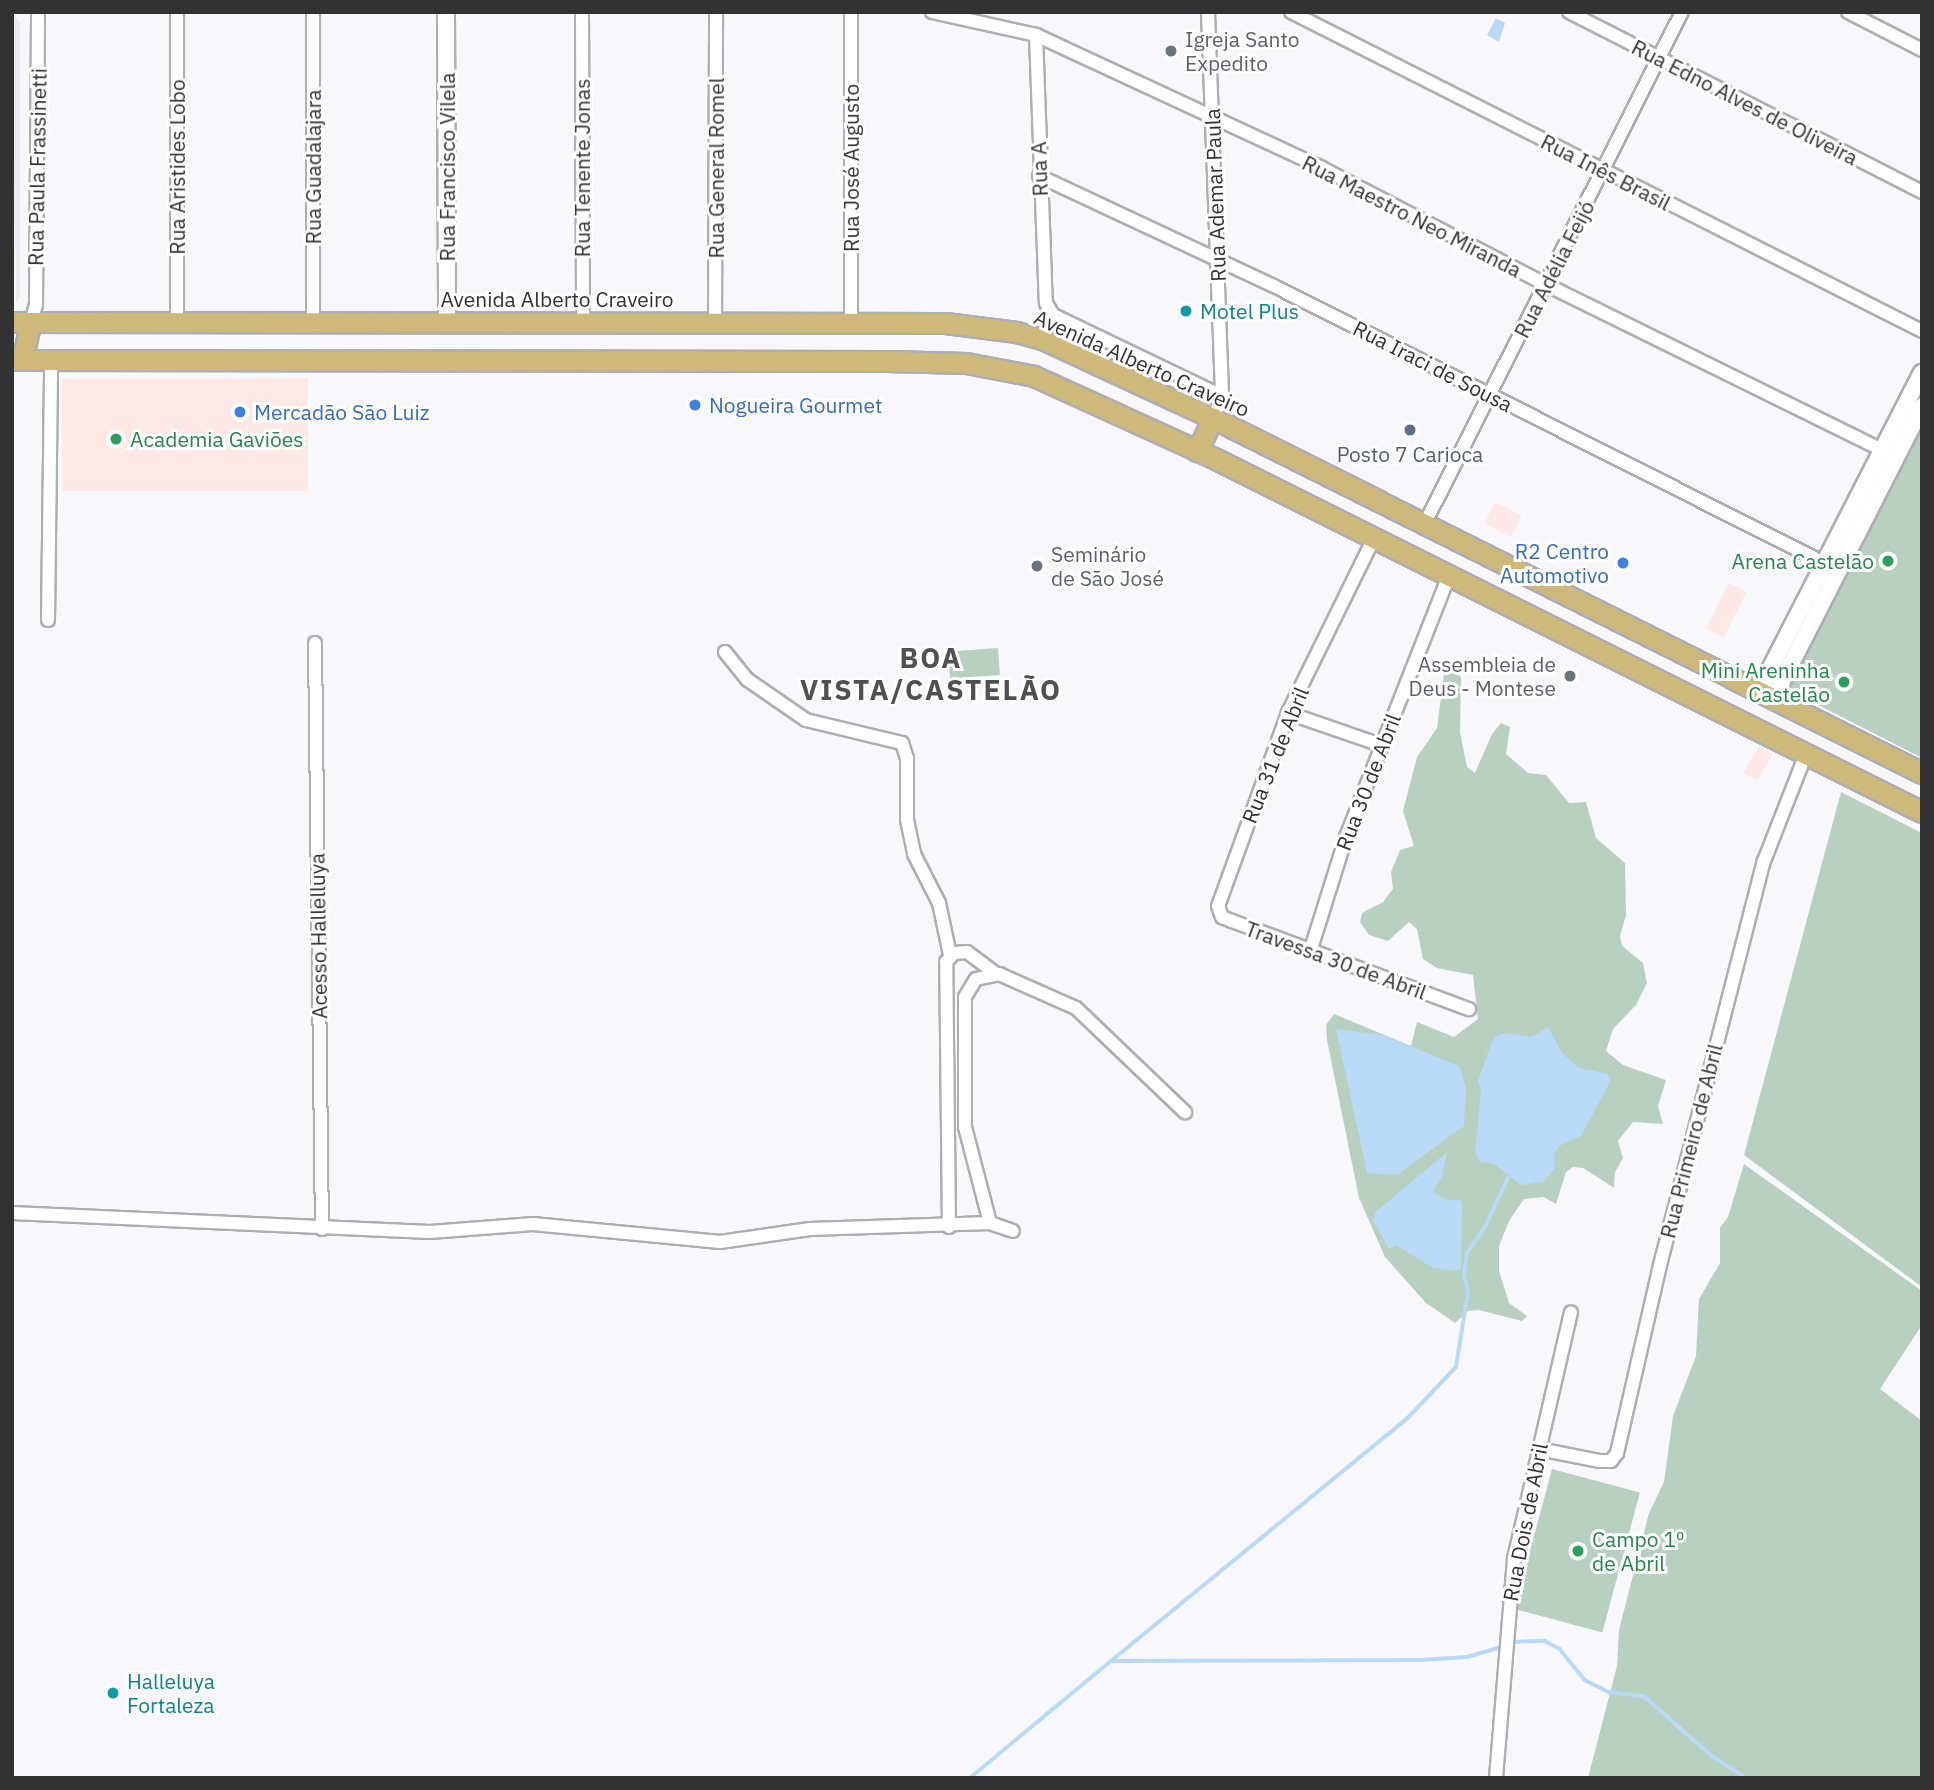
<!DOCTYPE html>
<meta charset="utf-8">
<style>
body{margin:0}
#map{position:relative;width:1934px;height:1790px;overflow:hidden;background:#f8f8fc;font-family:"IBM Plex Sans",sans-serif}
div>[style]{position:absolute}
.commercial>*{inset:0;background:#fee9e6;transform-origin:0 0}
.built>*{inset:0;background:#ebebf6}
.green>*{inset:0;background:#b8d0bf;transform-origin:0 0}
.water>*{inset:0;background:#b9daf6}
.stream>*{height:3.5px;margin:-1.75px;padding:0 1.75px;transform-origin:1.75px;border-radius:1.75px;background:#b9daf6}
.roads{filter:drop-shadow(2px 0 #aeaeb2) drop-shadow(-2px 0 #aeaeb2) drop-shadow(0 2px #aeaeb2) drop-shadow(0 -2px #aeaeb2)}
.minor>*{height:12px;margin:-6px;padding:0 6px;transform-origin:6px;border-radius:6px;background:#fff}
.tertiary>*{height:16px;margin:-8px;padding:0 8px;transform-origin:8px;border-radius:8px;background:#fff}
.primary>*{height:19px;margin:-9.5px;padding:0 9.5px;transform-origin:9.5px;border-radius:9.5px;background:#ceb97a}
.dots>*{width:19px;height:19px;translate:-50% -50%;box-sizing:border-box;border:4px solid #fff;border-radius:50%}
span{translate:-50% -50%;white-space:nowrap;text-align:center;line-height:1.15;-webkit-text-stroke:6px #fff;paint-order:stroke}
.worship-label{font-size:21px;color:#5b616d}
.left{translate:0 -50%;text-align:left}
.right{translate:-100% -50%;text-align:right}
.street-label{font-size:21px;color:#323234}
.culture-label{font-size:21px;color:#0d838f}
.shop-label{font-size:21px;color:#366cbe}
.leisure-label{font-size:21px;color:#27864d}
.service-label{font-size:21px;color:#4e5e75}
.district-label{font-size:28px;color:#505054;font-weight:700;letter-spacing:2px}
.frame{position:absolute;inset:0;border:14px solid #323234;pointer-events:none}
</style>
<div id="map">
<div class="commercial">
<i style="left:62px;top:378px;width:246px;height:113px"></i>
<i style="left:1495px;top:502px;width:30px;height:24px;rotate:27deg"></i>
<i style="left:1729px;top:583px;width:20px;height:51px;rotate:27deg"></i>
<i style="left:1759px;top:746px;width:16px;height:31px;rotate:30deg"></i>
</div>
<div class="built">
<i style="clip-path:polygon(12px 13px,20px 22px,20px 298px,16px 303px)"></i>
</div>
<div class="green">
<i style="clip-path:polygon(1922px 419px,1922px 758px,1787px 689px,1787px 685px,1874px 521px)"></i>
<i style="left:998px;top:648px;width:27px;height:50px;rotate:86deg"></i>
<i style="clip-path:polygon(1449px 664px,1461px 677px,1460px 732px,1467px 767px,1475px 773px,1492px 734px,1501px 723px,1510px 727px,1506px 754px,1528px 773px,1546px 775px,1569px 803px,1586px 802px,1596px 838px,1625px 863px,1626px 915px,1620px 936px,1622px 946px,1643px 963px,1647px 983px,1636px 1005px,1613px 1029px,1606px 1051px,1623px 1065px,1666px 1080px,1658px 1106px,1663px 1124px,1633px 1122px,1618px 1141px,1623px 1158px,1615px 1172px,1614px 1188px,1583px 1168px,1573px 1167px,1566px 1172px,1556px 1204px,1544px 1197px,1524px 1199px,1509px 1221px,1499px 1246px,1499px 1271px,1509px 1303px,1527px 1316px,1522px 1321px,1479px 1310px,1468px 1311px,1455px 1323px,1426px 1303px,1385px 1257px,1359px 1198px,1327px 1040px,1326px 1025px,1334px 1014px,1411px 1046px,1417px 1022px,1454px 1037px,1478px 1019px,1473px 975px,1437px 968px,1423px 959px,1417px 929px,1409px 922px,1388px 941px,1369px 935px,1360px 922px,1362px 913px,1383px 902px,1393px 889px,1391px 872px,1400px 850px,1414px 846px,1403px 811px,1417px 757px,1437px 728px,1444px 674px)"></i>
<i style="clip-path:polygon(1841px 792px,1922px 833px,1922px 1287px,1744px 1155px)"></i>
<i style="clip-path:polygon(1744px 1164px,1922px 1291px,1922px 1325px,1880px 1389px,1922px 1421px,1922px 1778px,1588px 1778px,1617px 1666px,1619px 1630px,1649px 1513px,1664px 1482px,1673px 1416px,1696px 1356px,1699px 1299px,1720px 1263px,1720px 1228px,1728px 1217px)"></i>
<i style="left:1552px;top:1469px;width:91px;height:145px;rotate:15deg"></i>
</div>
<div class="water">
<i style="clip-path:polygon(1496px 18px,1505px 23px,1499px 42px,1487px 35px)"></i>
<i style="clip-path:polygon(1548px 1027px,1562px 1053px,1579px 1068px,1608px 1074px,1611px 1080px,1581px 1136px,1559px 1146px,1554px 1155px,1555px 1168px,1543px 1182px,1521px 1185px,1494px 1164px,1481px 1162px,1475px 1153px,1481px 1092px,1478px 1081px,1494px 1037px,1507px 1033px,1531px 1037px)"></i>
<i style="clip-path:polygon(1336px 1029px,1383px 1035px,1459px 1066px,1466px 1088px,1464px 1126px,1397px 1175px,1367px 1173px)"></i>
<i style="clip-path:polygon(1447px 1152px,1442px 1177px,1433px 1191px,1447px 1201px,1459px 1199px,1462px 1203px,1461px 1269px,1455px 1271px,1433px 1268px,1396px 1245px,1389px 1249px,1373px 1220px,1376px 1212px)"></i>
</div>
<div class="stream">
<i style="left:1512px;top:1642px;width:33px;rotate:-2deg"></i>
<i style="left:1545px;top:1641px;width:17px;rotate:28deg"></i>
<i style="left:1560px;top:1649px;width:40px;rotate:51deg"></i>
<i style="left:1585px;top:1680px;width:27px;rotate:27deg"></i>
<i style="left:1609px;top:1692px;width:35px;rotate:7deg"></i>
<i style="left:1644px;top:1696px;width:89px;rotate:41.4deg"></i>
<i style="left:1711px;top:1755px;width:42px;rotate:33.3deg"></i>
<i style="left:1111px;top:1661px;width:384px;rotate:-39.3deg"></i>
<i style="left:1408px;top:1418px;width:70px;rotate:-46.7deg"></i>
<i style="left:1456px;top:1367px;width:76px;rotate:-80.9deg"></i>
<i style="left:1468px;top:1292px;width:17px;rotate:-103deg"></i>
<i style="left:1464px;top:1275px;width:22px;rotate:-82deg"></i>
<i style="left:1467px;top:1253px;width:29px;rotate:-55deg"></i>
<i style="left:1484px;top:1229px;width:56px;rotate:-64.8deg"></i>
<i style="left:970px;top:1778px;width:183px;rotate:-39.7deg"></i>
<i style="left:1111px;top:1661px;width:310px;rotate:-0.2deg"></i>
<i style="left:1421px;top:1660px;width:46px;rotate:-3.7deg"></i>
<i style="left:1467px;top:1657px;width:32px;rotate:-16deg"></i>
</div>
<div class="roads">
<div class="minor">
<i style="left:177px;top:12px;width:310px;rotate:90deg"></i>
<i style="left:582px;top:12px;width:311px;rotate:89.8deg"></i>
<i style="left:851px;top:12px;width:311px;rotate:90deg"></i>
<i style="left:932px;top:12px;width:107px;rotate:12.5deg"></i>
<i style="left:1036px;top:35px;width:315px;rotate:24.9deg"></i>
<i style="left:1322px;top:168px;width:251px;rotate:27.5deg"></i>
<i style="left:1545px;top:284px;width:374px;rotate:26.2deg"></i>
<i style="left:1208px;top:12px;width:384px;rotate:87.9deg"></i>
<i style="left:1222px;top:396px;width:24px;rotate:112deg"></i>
<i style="left:1291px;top:12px;width:707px;rotate:26.82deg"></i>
<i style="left:1569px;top:12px;width:396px;rotate:27deg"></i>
<i style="left:1848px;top:12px;width:83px;rotate:27.2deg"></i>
<i style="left:1036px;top:35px;width:268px;rotate:87.9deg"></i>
<i style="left:1046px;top:303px;width:14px;rotate:60deg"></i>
<i style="left:1053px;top:315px;width:187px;rotate:25.6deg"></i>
<i style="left:1039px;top:176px;width:259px;rotate:25.1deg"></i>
<i style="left:1274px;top:286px;width:616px;rotate:26.73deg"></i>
<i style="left:31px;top:322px;width:18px;rotate:-74deg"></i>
<i style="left:36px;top:305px;width:293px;rotate:-89.6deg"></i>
<i style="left:313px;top:322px;width:310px;rotate:-90deg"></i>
<i style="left:715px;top:323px;width:311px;rotate:-89.8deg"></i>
<i style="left:1424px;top:525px;width:574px;rotate:-63.3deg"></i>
<i style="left:1374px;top:538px;width:195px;rotate:116.2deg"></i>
<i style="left:1288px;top:713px;width:205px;rotate:109.9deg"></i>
<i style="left:1218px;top:906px;width:12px;rotate:70deg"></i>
<i style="left:1222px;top:917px;width:11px;rotate:22deg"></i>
<i style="left:1232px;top:921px;width:253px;rotate:20.4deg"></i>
<i style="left:48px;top:620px;width:260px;rotate:-89.3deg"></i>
<i style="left:315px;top:643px;width:586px;rotate:89.32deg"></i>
<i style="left:725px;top:652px;width:36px;rotate:51deg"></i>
<i style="left:748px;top:680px;width:70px;rotate:34.6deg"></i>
<i style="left:806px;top:720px;width:99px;rotate:13.5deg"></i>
<i style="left:902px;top:743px;width:16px;rotate:72deg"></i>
<i style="left:907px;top:758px;width:62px;rotate:90deg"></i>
<i style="left:907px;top:820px;width:35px;rotate:78deg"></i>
<i style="left:914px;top:854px;width:55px;rotate:63deg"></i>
<i style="left:939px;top:903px;width:53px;rotate:78.1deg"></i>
<i style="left:1288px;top:713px;width:98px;rotate:19deg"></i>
<i style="left:1310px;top:952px;width:121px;rotate:-72.6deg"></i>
<i style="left:1346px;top:837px;width:282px;rotate:-68.5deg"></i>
<i style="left:12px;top:1213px;width:418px;rotate:2.6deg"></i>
<i style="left:430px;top:1232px;width:103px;rotate:-4.4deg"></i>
<i style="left:533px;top:1224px;width:188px;rotate:5.5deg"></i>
<i style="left:720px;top:1242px;width:91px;rotate:-8.2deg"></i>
<i style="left:810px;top:1229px;width:180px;rotate:-1.9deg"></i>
<i style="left:990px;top:1223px;width:24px;rotate:19deg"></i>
<i style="left:990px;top:1223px;width:99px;rotate:-104.6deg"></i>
<i style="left:965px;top:1127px;width:130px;rotate:-90deg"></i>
<i style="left:965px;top:997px;width:21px;rotate:-59deg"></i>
<i style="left:976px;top:979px;width:24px;rotate:-12deg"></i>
<i style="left:999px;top:974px;width:84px;rotate:23.8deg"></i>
<i style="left:1076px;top:1008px;width:151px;rotate:43.7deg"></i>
<i style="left:949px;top:1227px;width:265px;rotate:-90.6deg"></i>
<i style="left:946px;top:962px;width:12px;rotate:-48deg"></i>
<i style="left:954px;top:953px;width:13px;rotate:-4deg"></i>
<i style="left:967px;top:952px;width:36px;rotate:37deg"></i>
<i style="left:1539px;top:1449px;width:61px;rotate:11.3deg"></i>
<i style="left:1599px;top:1461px;width:12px"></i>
<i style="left:1611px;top:1461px;width:10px;rotate:-53deg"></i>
<i style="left:1617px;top:1453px;width:189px;rotate:-77.1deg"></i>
<i style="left:1659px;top:1269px;width:421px;rotate:-75.6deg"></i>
<i style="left:1764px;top:861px;width:115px;rotate:-68.6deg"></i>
<i style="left:1496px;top:1778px;width:220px;rotate:-85.3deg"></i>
<i style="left:1514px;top:1559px;width:253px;rotate:-77deg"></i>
</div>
<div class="tertiary">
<i style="left:446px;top:12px;width:310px;rotate:89.8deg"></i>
<i style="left:1760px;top:689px;width:355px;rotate:-62.9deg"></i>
<i style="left:1774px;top:697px;width:326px;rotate:-63deg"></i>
</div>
<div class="primary">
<i style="left:12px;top:322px;width:933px;rotate:0.06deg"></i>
<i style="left:945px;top:323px;width:72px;rotate:7.2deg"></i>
<i style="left:1016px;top:332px;width:27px;rotate:15deg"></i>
<i style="left:1042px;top:339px;width:206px;rotate:24.9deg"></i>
<i style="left:1229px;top:426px;width:775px;rotate:26.6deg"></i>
<i style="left:12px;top:360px;width:875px;rotate:0.07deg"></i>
<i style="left:887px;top:361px;width:79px;rotate:1.5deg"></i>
<i style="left:966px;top:363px;width:69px;rotate:10.8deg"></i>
<i style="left:1034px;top:376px;width:198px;rotate:24.5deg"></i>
<i style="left:1214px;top:458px;width:792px;rotate:26.57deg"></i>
<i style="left:22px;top:360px;width:39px;rotate:-77deg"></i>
<i style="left:1197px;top:451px;width:37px;rotate:-64deg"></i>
</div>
</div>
<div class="dots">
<i style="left:1171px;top:51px;background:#6b7280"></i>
<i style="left:1186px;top:311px;background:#0f9aa8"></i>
<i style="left:695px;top:405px;background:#3f7fe0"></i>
<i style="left:240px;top:412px;background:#3f7fe0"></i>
<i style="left:1410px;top:430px;background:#5c6f8a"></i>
<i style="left:116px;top:439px;background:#2e9e5b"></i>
<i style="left:1888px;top:561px;background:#2e9e5b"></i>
<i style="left:1623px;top:563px;background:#3f7fe0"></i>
<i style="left:1037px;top:566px;background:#6b7280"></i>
<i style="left:1570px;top:676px;background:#6b7280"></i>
<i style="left:1844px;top:682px;background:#2e9e5b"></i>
<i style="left:1578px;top:1551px;background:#2e9e5b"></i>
<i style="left:113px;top:1693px;background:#0f9aa8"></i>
</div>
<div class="worship-label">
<span class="left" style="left:1185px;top:51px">Igreja Santo<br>Expedito</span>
<span class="left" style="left:1051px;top:566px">Seminário<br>de São José</span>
<span class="right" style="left:1556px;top:676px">Assembleia de<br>Deus - Montese</span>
</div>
<div class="street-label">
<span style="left:1745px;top:102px;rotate:27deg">Rua Edno Alves de Oliveira</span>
<span style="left:37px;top:167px;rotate:-89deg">Rua Paula Frassinetti</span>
<span style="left:177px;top:167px;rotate:-90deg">Rua Aristides Lobo</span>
<span style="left:313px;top:167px;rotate:-90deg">Rua Guadalajara</span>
<span style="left:447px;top:167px;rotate:-90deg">Rua Francisco Vilela</span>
<span style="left:582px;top:168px;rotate:-90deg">Rua Tenente Jonas</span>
<span style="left:716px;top:168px;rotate:-90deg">Rua General Romel</span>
<span style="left:851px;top:168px;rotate:-90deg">Rua José Augusto</span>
<span style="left:1039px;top:169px;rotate:-92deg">Rua A</span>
<span style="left:1606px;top:172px;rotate:27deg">Rua Inês Brasil</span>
<span style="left:1215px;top:195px;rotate:-92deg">Rua Ademar Paula</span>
<span style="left:1412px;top:216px;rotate:27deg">Rua Maestro Neo Miranda</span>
<span style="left:1554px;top:269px;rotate:-63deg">Rua Adélia Feijó</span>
<span style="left:557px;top:299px">Avenida Alberto Craveiro</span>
<span style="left:1142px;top:363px;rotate:24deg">Avenida Alberto Craveiro</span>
<span style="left:1433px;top:366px;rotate:27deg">Rua Iraci de Sousa</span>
<span style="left:1275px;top:755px;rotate:-68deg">Rua 31 de Abril</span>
<span style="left:1368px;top:782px;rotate:-69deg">Rua 30 de Abril</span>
<span style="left:318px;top:936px;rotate:-91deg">Acesso Hallelluya</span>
<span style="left:1336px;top:960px;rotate:20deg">Travessa 30 de Abril</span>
<span style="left:1691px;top:1141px;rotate:-76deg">Rua Primeiro de Abril</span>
<span style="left:1525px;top:1522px;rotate:-79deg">Rua Dois de Abril</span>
</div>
<div class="culture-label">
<span class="left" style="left:1200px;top:311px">Motel Plus</span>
<span class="left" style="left:127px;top:1693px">Halleluya<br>Fortaleza</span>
</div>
<div class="shop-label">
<span class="left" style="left:709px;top:405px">Nogueira Gourmet</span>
<span class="left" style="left:254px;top:412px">Mercadão São Luiz</span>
<span class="right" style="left:1609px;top:563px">R2 Centro<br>Automotivo</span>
</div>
<div class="leisure-label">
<span class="left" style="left:130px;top:439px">Academia Gaviões</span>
<span class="right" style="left:1874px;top:561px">Arena Castelão</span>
<span class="right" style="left:1830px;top:682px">Mini Areninha<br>Castelão</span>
<span class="left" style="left:1592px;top:1551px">Campo 1º<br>de Abril</span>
</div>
<div class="service-label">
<span style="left:1410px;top:454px">Posto 7 Carioca</span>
</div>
<div class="district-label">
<span style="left:931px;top:674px">BOA<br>VISTA/CASTELÃO</span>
</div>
<div class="frame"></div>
</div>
